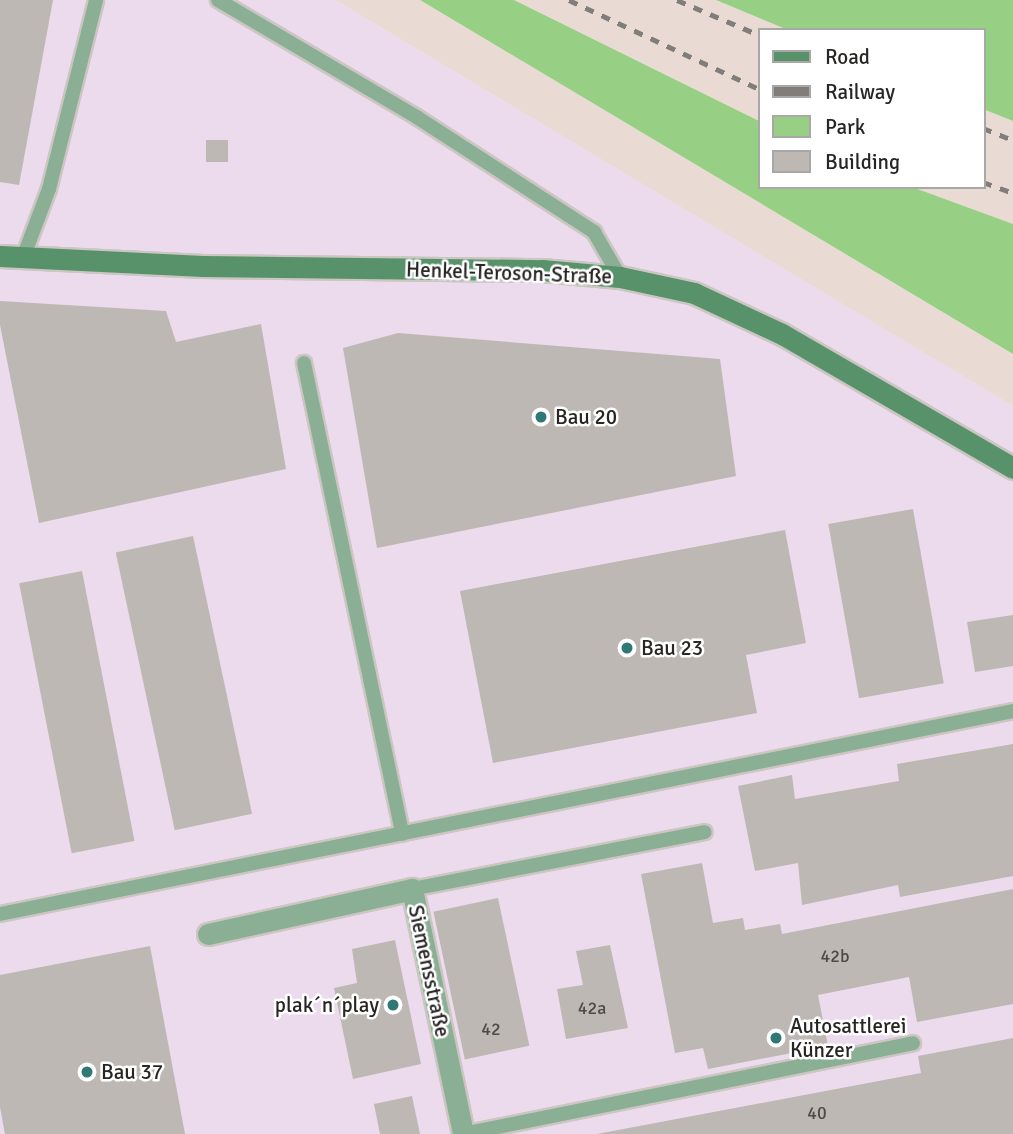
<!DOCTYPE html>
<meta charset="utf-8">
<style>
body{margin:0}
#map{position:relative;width:1013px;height:1134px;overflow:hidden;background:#f0e9e6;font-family:Signika,sans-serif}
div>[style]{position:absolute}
.built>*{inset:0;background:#e9dbd4}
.industrial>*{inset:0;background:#ecdbec}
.green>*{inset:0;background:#97d084}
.building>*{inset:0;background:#beb8b4;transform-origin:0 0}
.roads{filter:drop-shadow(2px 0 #ccc6c3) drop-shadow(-2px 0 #ccc6c3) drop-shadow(0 2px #ccc6c3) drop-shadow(0 -2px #ccc6c3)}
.lane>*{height:14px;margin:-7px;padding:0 7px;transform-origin:7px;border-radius:7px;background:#8aaf94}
.street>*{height:21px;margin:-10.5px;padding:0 10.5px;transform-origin:10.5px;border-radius:10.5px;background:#8aaf94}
.secondary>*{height:21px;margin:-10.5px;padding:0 10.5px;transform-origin:10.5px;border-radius:10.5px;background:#57926a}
.rail>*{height:5px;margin-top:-2.5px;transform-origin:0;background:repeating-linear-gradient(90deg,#817d7b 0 9px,transparent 0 18px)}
.dots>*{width:19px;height:19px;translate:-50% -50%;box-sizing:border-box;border:4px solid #fff;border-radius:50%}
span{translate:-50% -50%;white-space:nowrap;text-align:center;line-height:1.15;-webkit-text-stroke:5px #fff;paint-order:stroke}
.number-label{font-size:18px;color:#4e4a48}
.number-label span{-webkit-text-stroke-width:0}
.street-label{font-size:21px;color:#282624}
.poi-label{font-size:21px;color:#282624}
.left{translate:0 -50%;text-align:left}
.right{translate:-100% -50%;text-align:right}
.legend{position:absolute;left:758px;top:28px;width:228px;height:161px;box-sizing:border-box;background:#fff;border:2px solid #a9a8a7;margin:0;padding:9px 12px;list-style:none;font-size:21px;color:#282624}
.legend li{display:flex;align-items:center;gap:14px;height:35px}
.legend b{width:35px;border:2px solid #a9a8a7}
</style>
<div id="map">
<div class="built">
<i style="clip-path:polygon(335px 0,420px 0,1013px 354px,1013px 406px)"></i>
<i style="clip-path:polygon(514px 0,716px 0,788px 30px,759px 30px,759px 121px)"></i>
<i style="clip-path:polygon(983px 109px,1013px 121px,1013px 224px,912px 187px,983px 187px)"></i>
</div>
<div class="industrial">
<i style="clip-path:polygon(0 0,335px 0,1013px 406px,1013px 1134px,0 1134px)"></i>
</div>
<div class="green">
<i style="clip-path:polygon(420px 0,514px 0,759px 121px,759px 187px,912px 187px,1013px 224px,1013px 354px)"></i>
<i style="clip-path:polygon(716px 0,1013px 0,1013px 121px,983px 109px,983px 30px,788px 30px)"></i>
</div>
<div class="building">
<i style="clip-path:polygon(0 0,53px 0,19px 185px,0 182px)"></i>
<i style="left:228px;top:140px;width:22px;height:22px;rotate:90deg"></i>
<i style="clip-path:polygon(0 301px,166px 311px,176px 342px,261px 324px,286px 469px,39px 523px,0 325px)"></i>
<i style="clip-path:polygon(398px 333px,720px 359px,736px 476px,377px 548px,343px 348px)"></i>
<i style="left:913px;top:509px;width:177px;height:86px;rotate:80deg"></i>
<i style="clip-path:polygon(785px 530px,806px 643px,746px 655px,757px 713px,493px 763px,460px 591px)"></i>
<i style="left:193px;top:536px;width:284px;height:79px;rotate:78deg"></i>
<i style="left:82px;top:571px;width:275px;height:64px;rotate:79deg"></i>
<i style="clip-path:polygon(1013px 615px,1013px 666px,975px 672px,967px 622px)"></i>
<i style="clip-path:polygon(1013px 744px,1013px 876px,900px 897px,898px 885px,802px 905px,798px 863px,755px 871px,738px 786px,792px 775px,795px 799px,899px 781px,897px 764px)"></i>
<i style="clip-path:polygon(702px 863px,713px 923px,743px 918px,745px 930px,780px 924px,782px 934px,1013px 889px,1013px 1004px,917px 1022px,909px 977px,818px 995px,828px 1046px,708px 1069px,703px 1048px,675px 1053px,641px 874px)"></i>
<i style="left:498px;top:898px;width:151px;height:66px;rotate:78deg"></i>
<i style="clip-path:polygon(395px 940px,421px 1064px,353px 1079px,334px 988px,357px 983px,352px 949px)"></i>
<i style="clip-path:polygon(610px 945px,628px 1028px,566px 1039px,557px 989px,583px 985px,576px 951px)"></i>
<i style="clip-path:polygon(150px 946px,185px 1134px,5px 1134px,0 1107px,0 975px)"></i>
<i style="clip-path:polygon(1013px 1038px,1013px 1134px,597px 1134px,921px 1073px,918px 1056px)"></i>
<i style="clip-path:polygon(412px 1096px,420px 1134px,380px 1134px,374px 1104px)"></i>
</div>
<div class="roads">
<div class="lane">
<i style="left:218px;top:0;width:232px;rotate:30.5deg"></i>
<i style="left:418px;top:118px;width:210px;rotate:32.9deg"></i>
<i style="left:594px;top:232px;width:52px;rotate:60deg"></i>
<i style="left:23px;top:258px;width:74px;rotate:-69.4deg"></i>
<i style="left:49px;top:189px;width:195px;rotate:-76deg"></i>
<i style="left:304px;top:363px;width:481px;rotate:78.2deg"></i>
<i style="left:412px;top:889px;width:298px;rotate:-11deg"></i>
<i style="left:0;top:914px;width:1033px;rotate:-11.33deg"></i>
<i style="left:463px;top:1134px;width:459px;rotate:-11.4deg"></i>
</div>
<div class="street">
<i style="left:208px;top:934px;width:209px;rotate:-12.4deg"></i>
<i style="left:412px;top:889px;width:250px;rotate:78.2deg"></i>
</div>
<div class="secondary">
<i style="left:0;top:256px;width:203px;rotate:2.8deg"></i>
<i style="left:203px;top:266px;width:339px;rotate:0.7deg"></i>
<i style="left:542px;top:270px;width:78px;rotate:5.1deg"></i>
<i style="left:620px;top:277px;width:76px;rotate:12.2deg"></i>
<i style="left:694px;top:293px;width:97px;rotate:25deg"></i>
<i style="left:782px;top:334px;width:267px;rotate:30.1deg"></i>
</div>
</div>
<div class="rail">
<i style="left:569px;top:0;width:210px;rotate:25.1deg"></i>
<i style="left:677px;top:0;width:89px;rotate:23.1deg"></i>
<i style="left:983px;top:128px;width:32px;rotate:22deg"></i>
<i style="left:983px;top:182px;width:32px;rotate:20deg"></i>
</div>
<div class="dots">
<i style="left:541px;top:417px;background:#2e7876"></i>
<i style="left:627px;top:648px;background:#2e7876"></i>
<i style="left:393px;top:1005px;background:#2e7876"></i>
<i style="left:776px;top:1038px;background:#2e7876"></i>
<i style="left:87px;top:1072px;background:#2e7876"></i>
</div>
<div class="number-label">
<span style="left:835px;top:956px">42b</span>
<span style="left:592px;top:1008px">42a</span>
<span style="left:491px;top:1029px">42</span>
<span style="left:817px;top:1113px">40</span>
</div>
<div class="street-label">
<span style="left:509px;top:273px;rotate:2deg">Henkel-Teroson-Straße</span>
<span style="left:429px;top:971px;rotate:78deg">Siemensstraße</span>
</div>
<div class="poi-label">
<span class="left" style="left:555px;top:417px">Bau 20</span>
<span class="left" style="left:641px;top:648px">Bau 23</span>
<span class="right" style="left:379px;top:1005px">plak´n´play</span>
<span class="left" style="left:790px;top:1038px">Autosattlerei<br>Künzer</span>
<span class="left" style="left:101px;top:1072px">Bau 37</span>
</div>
<ul class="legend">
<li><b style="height:9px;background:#57926a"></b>Road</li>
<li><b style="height:9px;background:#817d7b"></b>Railway</li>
<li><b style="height:19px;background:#97d084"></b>Park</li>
<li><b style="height:19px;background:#beb8b4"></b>Building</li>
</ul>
</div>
